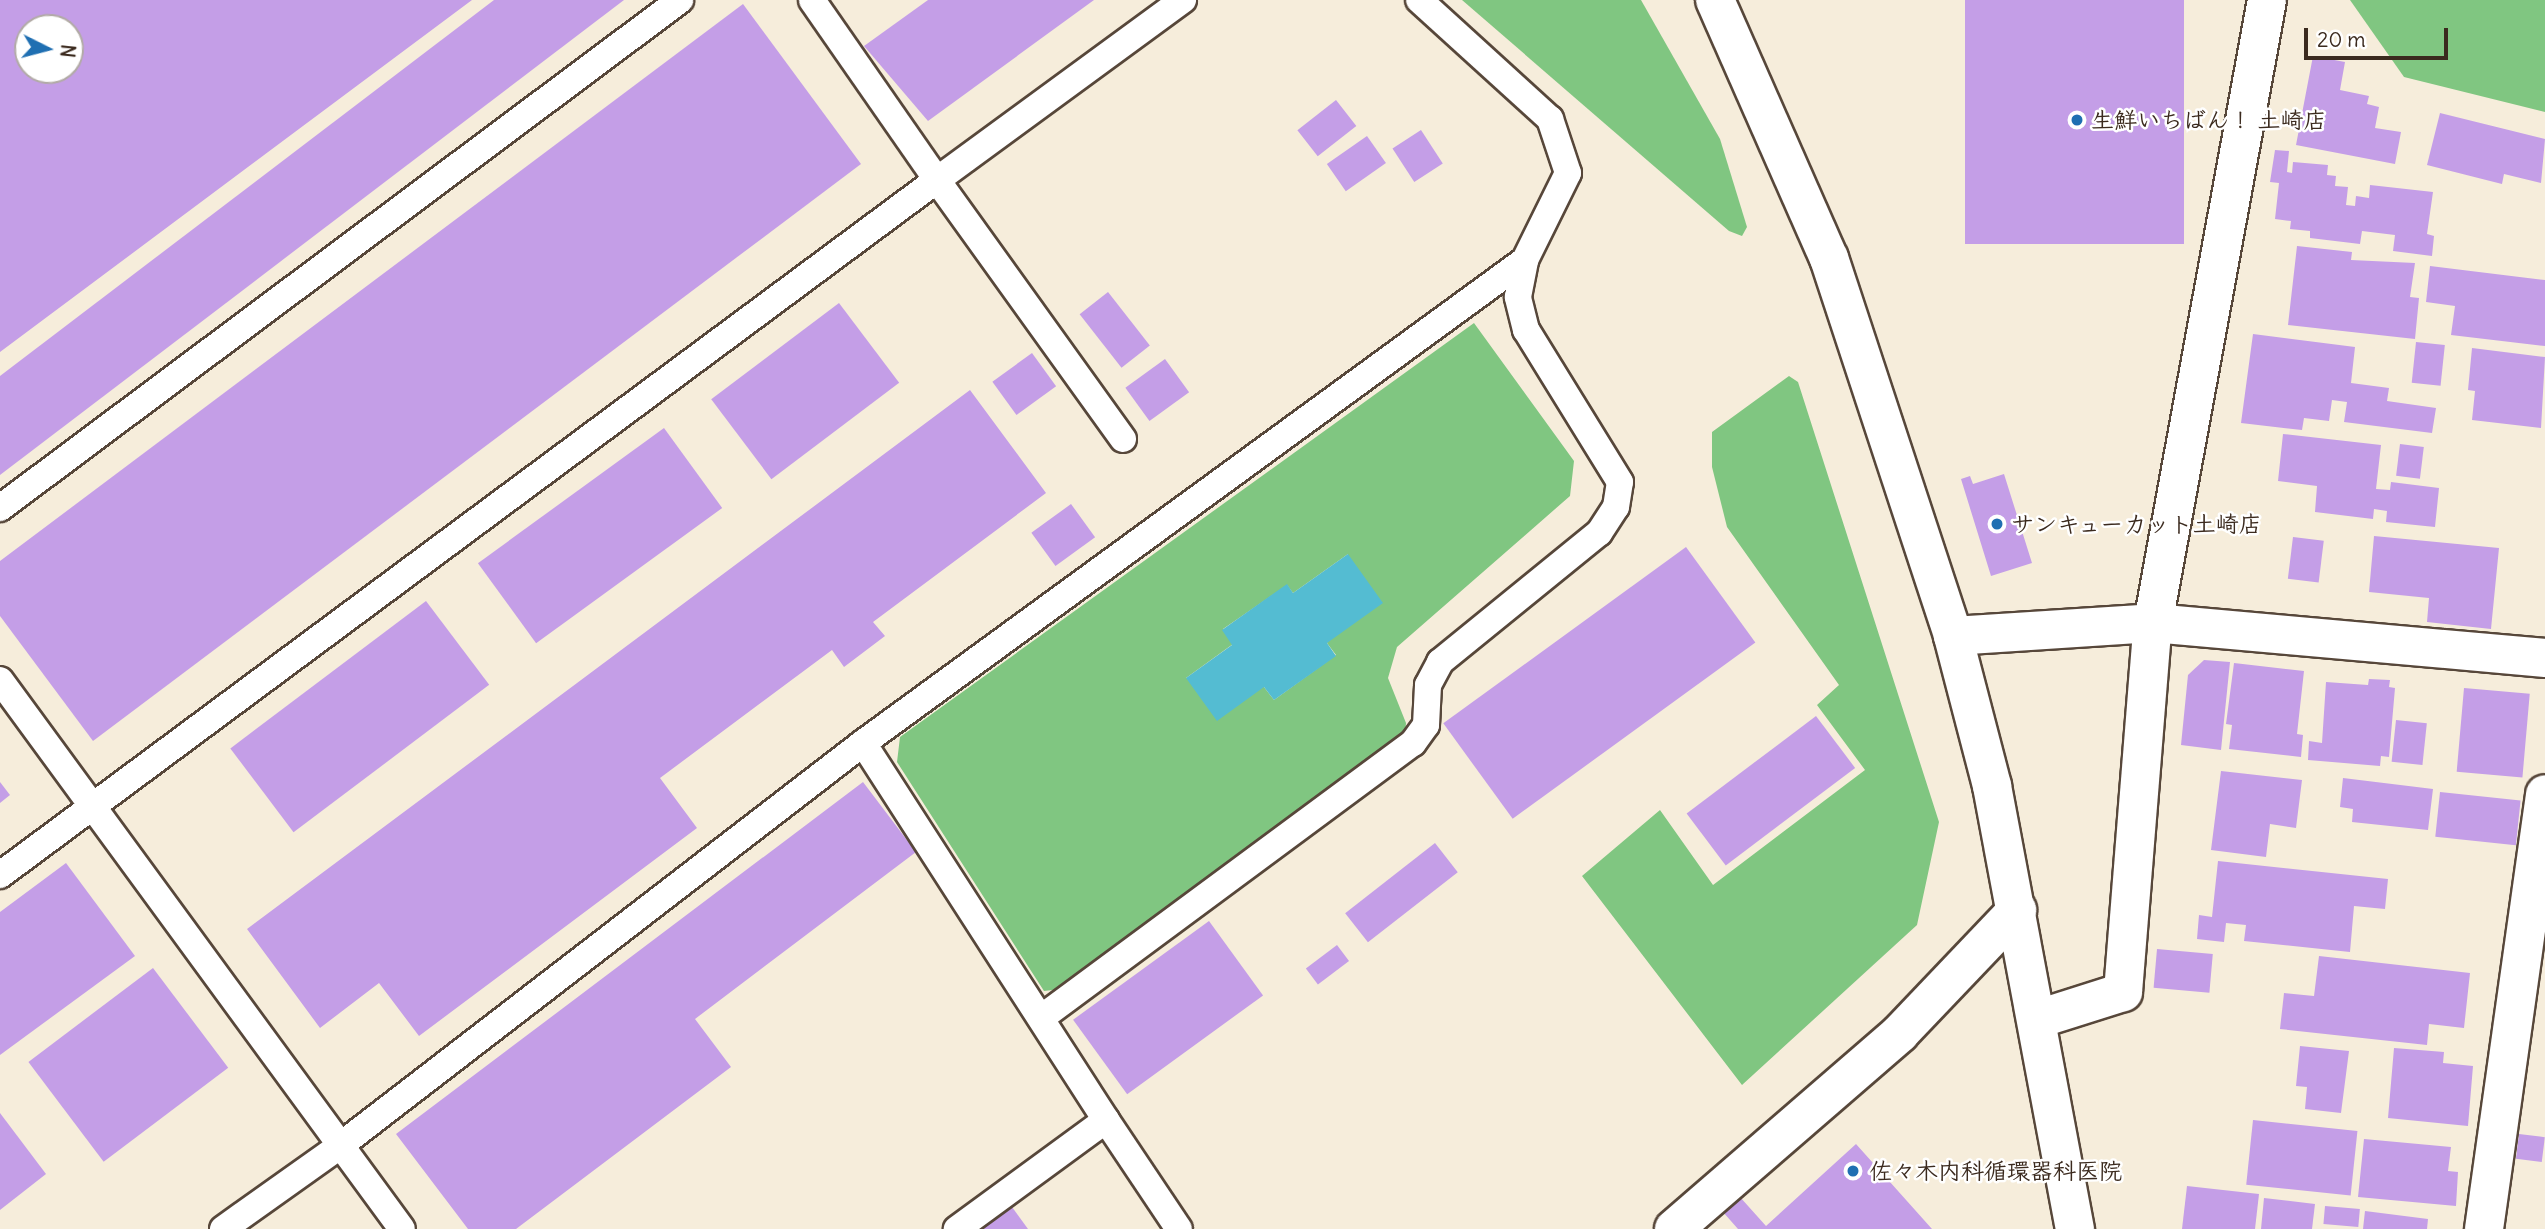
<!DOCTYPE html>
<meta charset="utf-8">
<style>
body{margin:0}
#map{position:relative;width:2545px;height:1229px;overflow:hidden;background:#f6eddb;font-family:Delius,"Klee One",sans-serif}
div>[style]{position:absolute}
.green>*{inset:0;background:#80c681}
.water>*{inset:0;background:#54bcd2}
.building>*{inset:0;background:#c49ee7;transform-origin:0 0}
.roads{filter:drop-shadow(2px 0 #57473a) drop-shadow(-2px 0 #57473a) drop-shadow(0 2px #57473a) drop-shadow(0 -2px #57473a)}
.service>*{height:26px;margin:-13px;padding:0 13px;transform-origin:13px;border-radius:13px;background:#fff}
.minor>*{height:38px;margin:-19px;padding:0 19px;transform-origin:19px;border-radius:19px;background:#fff}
.tertiary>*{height:38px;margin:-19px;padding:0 19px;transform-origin:19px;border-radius:19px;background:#fff}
.dots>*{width:19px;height:19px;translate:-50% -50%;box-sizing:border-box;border:4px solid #fff;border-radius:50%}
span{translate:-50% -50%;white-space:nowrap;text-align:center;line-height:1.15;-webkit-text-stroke:5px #fff;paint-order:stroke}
.poi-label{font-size:23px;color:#3b2a1e;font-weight:700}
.left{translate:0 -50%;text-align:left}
.north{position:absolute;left:14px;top:14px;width:70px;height:70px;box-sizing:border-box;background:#fff;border:2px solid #b1aaa5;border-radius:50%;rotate:96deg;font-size:19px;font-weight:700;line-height:28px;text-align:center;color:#3b2a1e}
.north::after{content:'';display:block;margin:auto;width:24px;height:32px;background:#1f6fb2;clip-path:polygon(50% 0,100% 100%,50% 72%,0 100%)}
.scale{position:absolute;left:2304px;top:28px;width:144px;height:32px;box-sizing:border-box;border:4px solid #3b2a1e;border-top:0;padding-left:9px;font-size:21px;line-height:24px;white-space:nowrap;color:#3b2a1e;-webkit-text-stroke:5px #fff;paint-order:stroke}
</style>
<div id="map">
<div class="green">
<i style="clip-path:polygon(1462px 0,1641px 0,1720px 139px,1747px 227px,1742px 236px,1729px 231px)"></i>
<i style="clip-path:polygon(2350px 0,2545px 0,2545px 112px,2404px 77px)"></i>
<i style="clip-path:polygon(evenodd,1474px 323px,1574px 461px,1570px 496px,1397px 647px,1388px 678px,1406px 723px,1405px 736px,1061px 989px,1044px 991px,897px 762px,900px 737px,1474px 323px,1348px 554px,1327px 643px,1336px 655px,1274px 700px,1264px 687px,1186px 678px,1233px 644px,1223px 629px,1287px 585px,1293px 593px,1348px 554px)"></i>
<i style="clip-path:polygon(1789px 376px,1798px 382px,1939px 822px,1917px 925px,1742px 1085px,1582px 876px,1660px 810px,1713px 885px,1865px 770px,1817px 705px,1839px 685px,1727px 527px,1712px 467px,1712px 432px)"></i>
</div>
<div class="water">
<i style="clip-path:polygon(1348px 554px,1383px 603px,1327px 643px,1336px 656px,1274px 700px,1264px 687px,1217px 721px,1186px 678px,1232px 645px,1222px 630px,1287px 584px,1293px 593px)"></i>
</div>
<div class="building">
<i style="clip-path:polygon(evenodd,0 0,472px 0,0 352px,0 0,28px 28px,70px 28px,70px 70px,28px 70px,28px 28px)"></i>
<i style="clip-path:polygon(494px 0,624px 0,0 475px,0 376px)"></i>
<i style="clip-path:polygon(928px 0,1094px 0,928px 121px,864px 46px)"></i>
<i style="left:1965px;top:0;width:219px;height:244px"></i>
<i style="clip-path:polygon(743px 4px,861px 164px,93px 741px,0 616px,0 561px)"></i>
<i style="clip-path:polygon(2313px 56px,2345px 62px,2340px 90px,2369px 96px,2367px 104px,2379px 107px,2375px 128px,2401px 132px,2395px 164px,2296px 145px)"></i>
<i style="left:1336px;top:100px;width:33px;height:49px;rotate:52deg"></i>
<i style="clip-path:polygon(2440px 113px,2545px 139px,2541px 183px,2504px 174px,2502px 184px,2427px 165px)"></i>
<i style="left:1421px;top:130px;width:40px;height:34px;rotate:57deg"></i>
<i style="left:1367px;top:136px;width:33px;height:49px;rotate:55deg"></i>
<i style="clip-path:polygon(2275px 150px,2289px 151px,2287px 172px,2292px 173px,2293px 162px,2328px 165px,2327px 175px,2336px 176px,2335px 186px,2348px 187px,2346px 205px,2355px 206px,2356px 196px,2369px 198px,2370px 185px,2433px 192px,2427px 234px,2434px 236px,2432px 256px,2393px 251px,2395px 235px,2362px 231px,2360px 244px,2310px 238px,2310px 231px,2290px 229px,2291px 221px,2275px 219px,2279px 183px,2270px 182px)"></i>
<i style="clip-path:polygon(2297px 246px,2352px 252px,2351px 260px,2415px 263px,2410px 297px,2419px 298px,2415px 339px,2288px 325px)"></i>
<i style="clip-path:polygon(2430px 266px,2545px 280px,2545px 346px,2451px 335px,2455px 306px,2426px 302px)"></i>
<i style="left:1108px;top:292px;width:68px;height:36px;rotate:52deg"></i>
<i style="left:839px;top:303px;width:100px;height:160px;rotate:53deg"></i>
<i style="clip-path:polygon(2253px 334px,2355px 347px,2351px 383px,2389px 388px,2387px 401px,2436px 408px,2432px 433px,2344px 422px,2347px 402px,2332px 400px,2329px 421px,2304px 418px,2302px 430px,2241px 423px)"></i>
<i style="left:2416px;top:342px;width:29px;height:41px;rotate:6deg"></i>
<i style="clip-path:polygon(2472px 348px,2545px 357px,2541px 428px,2472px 420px,2475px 391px,2468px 390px)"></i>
<i style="left:1032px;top:353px;width:41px;height:49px;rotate:54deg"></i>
<i style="left:1165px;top:359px;width:41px;height:49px;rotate:54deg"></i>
<i style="clip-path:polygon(970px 390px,1046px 493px,873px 622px,885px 636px,844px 667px,832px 650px,660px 778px,697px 828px,419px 1036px,379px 983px,320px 1028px,247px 929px)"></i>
<i style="left:664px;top:428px;width:99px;height:230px;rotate:54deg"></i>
<i style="clip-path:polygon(2283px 434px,2381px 445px,2376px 489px,2390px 490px,2391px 482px,2439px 488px,2435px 527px,2386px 522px,2387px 511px,2374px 509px,2373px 519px,2315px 512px,2317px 486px,2278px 481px)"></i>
<i style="left:2400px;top:444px;width:24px;height:32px;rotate:7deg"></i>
<i style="clip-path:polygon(2004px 474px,2032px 563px,1991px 576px,1961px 479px,1970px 476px,1973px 484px)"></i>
<i style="left:1071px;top:504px;width:41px;height:49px;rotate:54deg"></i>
<i style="clip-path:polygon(2374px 536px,2499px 548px,2491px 629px,2427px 622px,2429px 598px,2369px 592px)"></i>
<i style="left:2293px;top:537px;width:31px;height:42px;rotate:7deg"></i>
<i style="left:1686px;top:547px;width:118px;height:300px;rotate:54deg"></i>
<i style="left:426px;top:601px;width:105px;height:245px;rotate:53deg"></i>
<i style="clip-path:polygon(2204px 660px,2230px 662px,2221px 750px,2181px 745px,2188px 675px)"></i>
<i style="clip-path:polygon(2234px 663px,2304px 671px,2297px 734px,2303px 735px,2301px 757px,2229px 749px,2232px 725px,2226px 724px)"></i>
<i style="clip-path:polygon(2369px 679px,2390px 680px,2389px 687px,2395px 688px,2389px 757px,2381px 756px,2380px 766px,2308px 760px,2309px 741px,2322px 743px,2326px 682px,2368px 685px)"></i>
<i style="left:2464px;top:688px;width:66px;height:84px;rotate:5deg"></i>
<i style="left:1816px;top:716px;width:65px;height:162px;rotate:53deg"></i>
<i style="left:2396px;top:720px;width:31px;height:42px;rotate:6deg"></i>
<i style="clip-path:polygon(2221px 771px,2302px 780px,2296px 828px,2270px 824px,2266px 857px,2211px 850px)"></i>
<i style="clip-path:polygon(2343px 778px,2433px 789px,2428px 830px,2352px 822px,2353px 809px,2340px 807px)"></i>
<i style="clip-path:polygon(0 782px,10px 795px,0 803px)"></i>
<i style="clip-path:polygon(863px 782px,916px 852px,695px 1019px,731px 1067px,516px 1229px,468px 1229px,396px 1134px)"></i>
<i style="left:2440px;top:792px;width:81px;height:45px;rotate:6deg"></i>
<i style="left:1435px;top:843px;width:37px;height:114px;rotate:52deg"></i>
<i style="clip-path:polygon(2218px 861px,2388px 879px,2385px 909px,2354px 906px,2350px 952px,2244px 941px,2246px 925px,2226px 923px,2224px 942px,2197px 939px,2199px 915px,2212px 917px)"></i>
<i style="clip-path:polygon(66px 863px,135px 956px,0 1055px,0 912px)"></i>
<i style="left:1209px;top:921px;width:92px;height:168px;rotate:54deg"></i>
<i style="left:1337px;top:945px;width:20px;height:39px;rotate:53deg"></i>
<i style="left:2157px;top:949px;width:56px;height:39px;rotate:5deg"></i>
<i style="clip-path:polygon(2319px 956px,2470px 973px,2464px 1028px,2429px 1024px,2427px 1045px,2280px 1029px,2284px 993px,2314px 996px)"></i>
<i style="left:153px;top:968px;width:125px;height:156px;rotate:53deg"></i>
<i style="clip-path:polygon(2300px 1046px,2349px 1051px,2341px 1113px,2305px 1109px,2307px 1087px,2296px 1086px)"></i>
<i style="clip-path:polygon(2394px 1048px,2444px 1052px,2443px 1063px,2473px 1066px,2468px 1126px,2388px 1118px)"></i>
<i style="clip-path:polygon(0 1113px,46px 1174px,0 1210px)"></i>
<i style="left:2253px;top:1120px;width:105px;height:65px;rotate:6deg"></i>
<i style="left:2519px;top:1134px;width:26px;height:25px;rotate:7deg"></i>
<i style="clip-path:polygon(2364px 1139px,2451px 1147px,2448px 1171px,2458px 1172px,2456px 1206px,2358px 1197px)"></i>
<i style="clip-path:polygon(1856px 1144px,1932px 1229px,1738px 1229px,1723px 1212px,1740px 1197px,1766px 1226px)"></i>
<i style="clip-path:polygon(2187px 1186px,2259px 1194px,2255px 1229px,2182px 1229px)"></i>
<i style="clip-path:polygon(2264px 1198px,2315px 1204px,2312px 1229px,2261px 1229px)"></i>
<i style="left:2325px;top:1206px;width:35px;height:18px;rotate:5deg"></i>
<i style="clip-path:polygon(1012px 1207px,1028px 1229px,982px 1229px)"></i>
<i style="clip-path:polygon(2365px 1211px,2428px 1219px,2427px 1229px,2363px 1229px)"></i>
</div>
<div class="roads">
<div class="service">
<i style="left:1123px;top:439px;width:319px;rotate:-125.7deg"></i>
<i style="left:937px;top:180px;width:305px;rotate:-36.2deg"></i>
<i style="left:0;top:508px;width:849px;rotate:-36.76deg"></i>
<i style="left:0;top:680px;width:680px;rotate:53.79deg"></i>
<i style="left:863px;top:743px;width:449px;rotate:57.2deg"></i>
<i style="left:1106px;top:1120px;width:185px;rotate:143.8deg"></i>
<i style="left:0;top:875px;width:1167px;rotate:-36.57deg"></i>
<i style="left:937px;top:180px;width:219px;rotate:-124.8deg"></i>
<i style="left:1041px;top:1018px;width:463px;rotate:-36.5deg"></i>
<i style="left:1413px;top:743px;width:22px;rotate:-54deg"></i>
<i style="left:1426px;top:725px;width:40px;rotate:-87.1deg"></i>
<i style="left:1428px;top:685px;width:26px;rotate:-62deg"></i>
<i style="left:1440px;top:662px;width:205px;rotate:-39.1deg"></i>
<i style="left:1599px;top:533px;width:31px;rotate:-57deg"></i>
<i style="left:1616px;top:507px;width:25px;rotate:-81deg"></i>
<i style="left:1620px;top:482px;width:179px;rotate:-121.7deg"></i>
<i style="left:1526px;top:330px;width:34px;rotate:-104deg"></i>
<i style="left:1518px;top:297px;width:38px;rotate:-79deg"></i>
<i style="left:1106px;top:1120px;width:131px;rotate:56.2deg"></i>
<i style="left:223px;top:1229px;width:145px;rotate:-35.4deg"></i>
<i style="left:341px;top:1145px;width:659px;rotate:-37.6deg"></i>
<i style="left:863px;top:743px;width:819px;rotate:-36.11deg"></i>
<i style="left:1525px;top:260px;width:97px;rotate:-63.7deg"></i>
<i style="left:1568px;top:173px;width:57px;rotate:-108.4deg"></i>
<i style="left:1550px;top:119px;width:177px;rotate:-137.7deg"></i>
</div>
<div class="minor">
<i style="left:1953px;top:636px;width:200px;rotate:-3.7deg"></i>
<i style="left:2153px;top:623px;width:394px;rotate:5.1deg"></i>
<i style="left:2038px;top:1019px;width:89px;rotate:-17.6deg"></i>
<i style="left:2123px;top:992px;width:370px;rotate:-85.4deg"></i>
<i style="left:2153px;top:623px;width:633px;rotate:-79.63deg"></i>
<i style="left:1674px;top:1229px;width:299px;rotate:-40.9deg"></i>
<i style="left:1900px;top:1033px;width:170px;rotate:-46.4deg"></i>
<i style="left:2484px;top:1229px;width:439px;rotate:-82deg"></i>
</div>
<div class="tertiary">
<i style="left:1715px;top:0;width:282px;rotate:66.2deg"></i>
<i style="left:1829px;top:258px;width:398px;rotate:71.8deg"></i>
<i style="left:1953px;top:636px;width:155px;rotate:75.4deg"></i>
<i style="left:1992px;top:786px;width:451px;rotate:79.4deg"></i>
</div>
</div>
<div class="dots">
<i style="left:2077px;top:120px;background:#1f6fb2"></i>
<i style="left:1997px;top:524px;background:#1f6fb2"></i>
<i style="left:1853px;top:1171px;background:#1f6fb2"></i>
</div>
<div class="poi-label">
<span class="left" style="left:2091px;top:120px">生鮮いちばん！ 土崎店</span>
<span class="left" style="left:2011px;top:524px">サンキューカット土崎店</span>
<span class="left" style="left:1869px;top:1171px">佐々木内科循環器科医院</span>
</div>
<div class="north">N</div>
<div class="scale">20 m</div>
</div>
